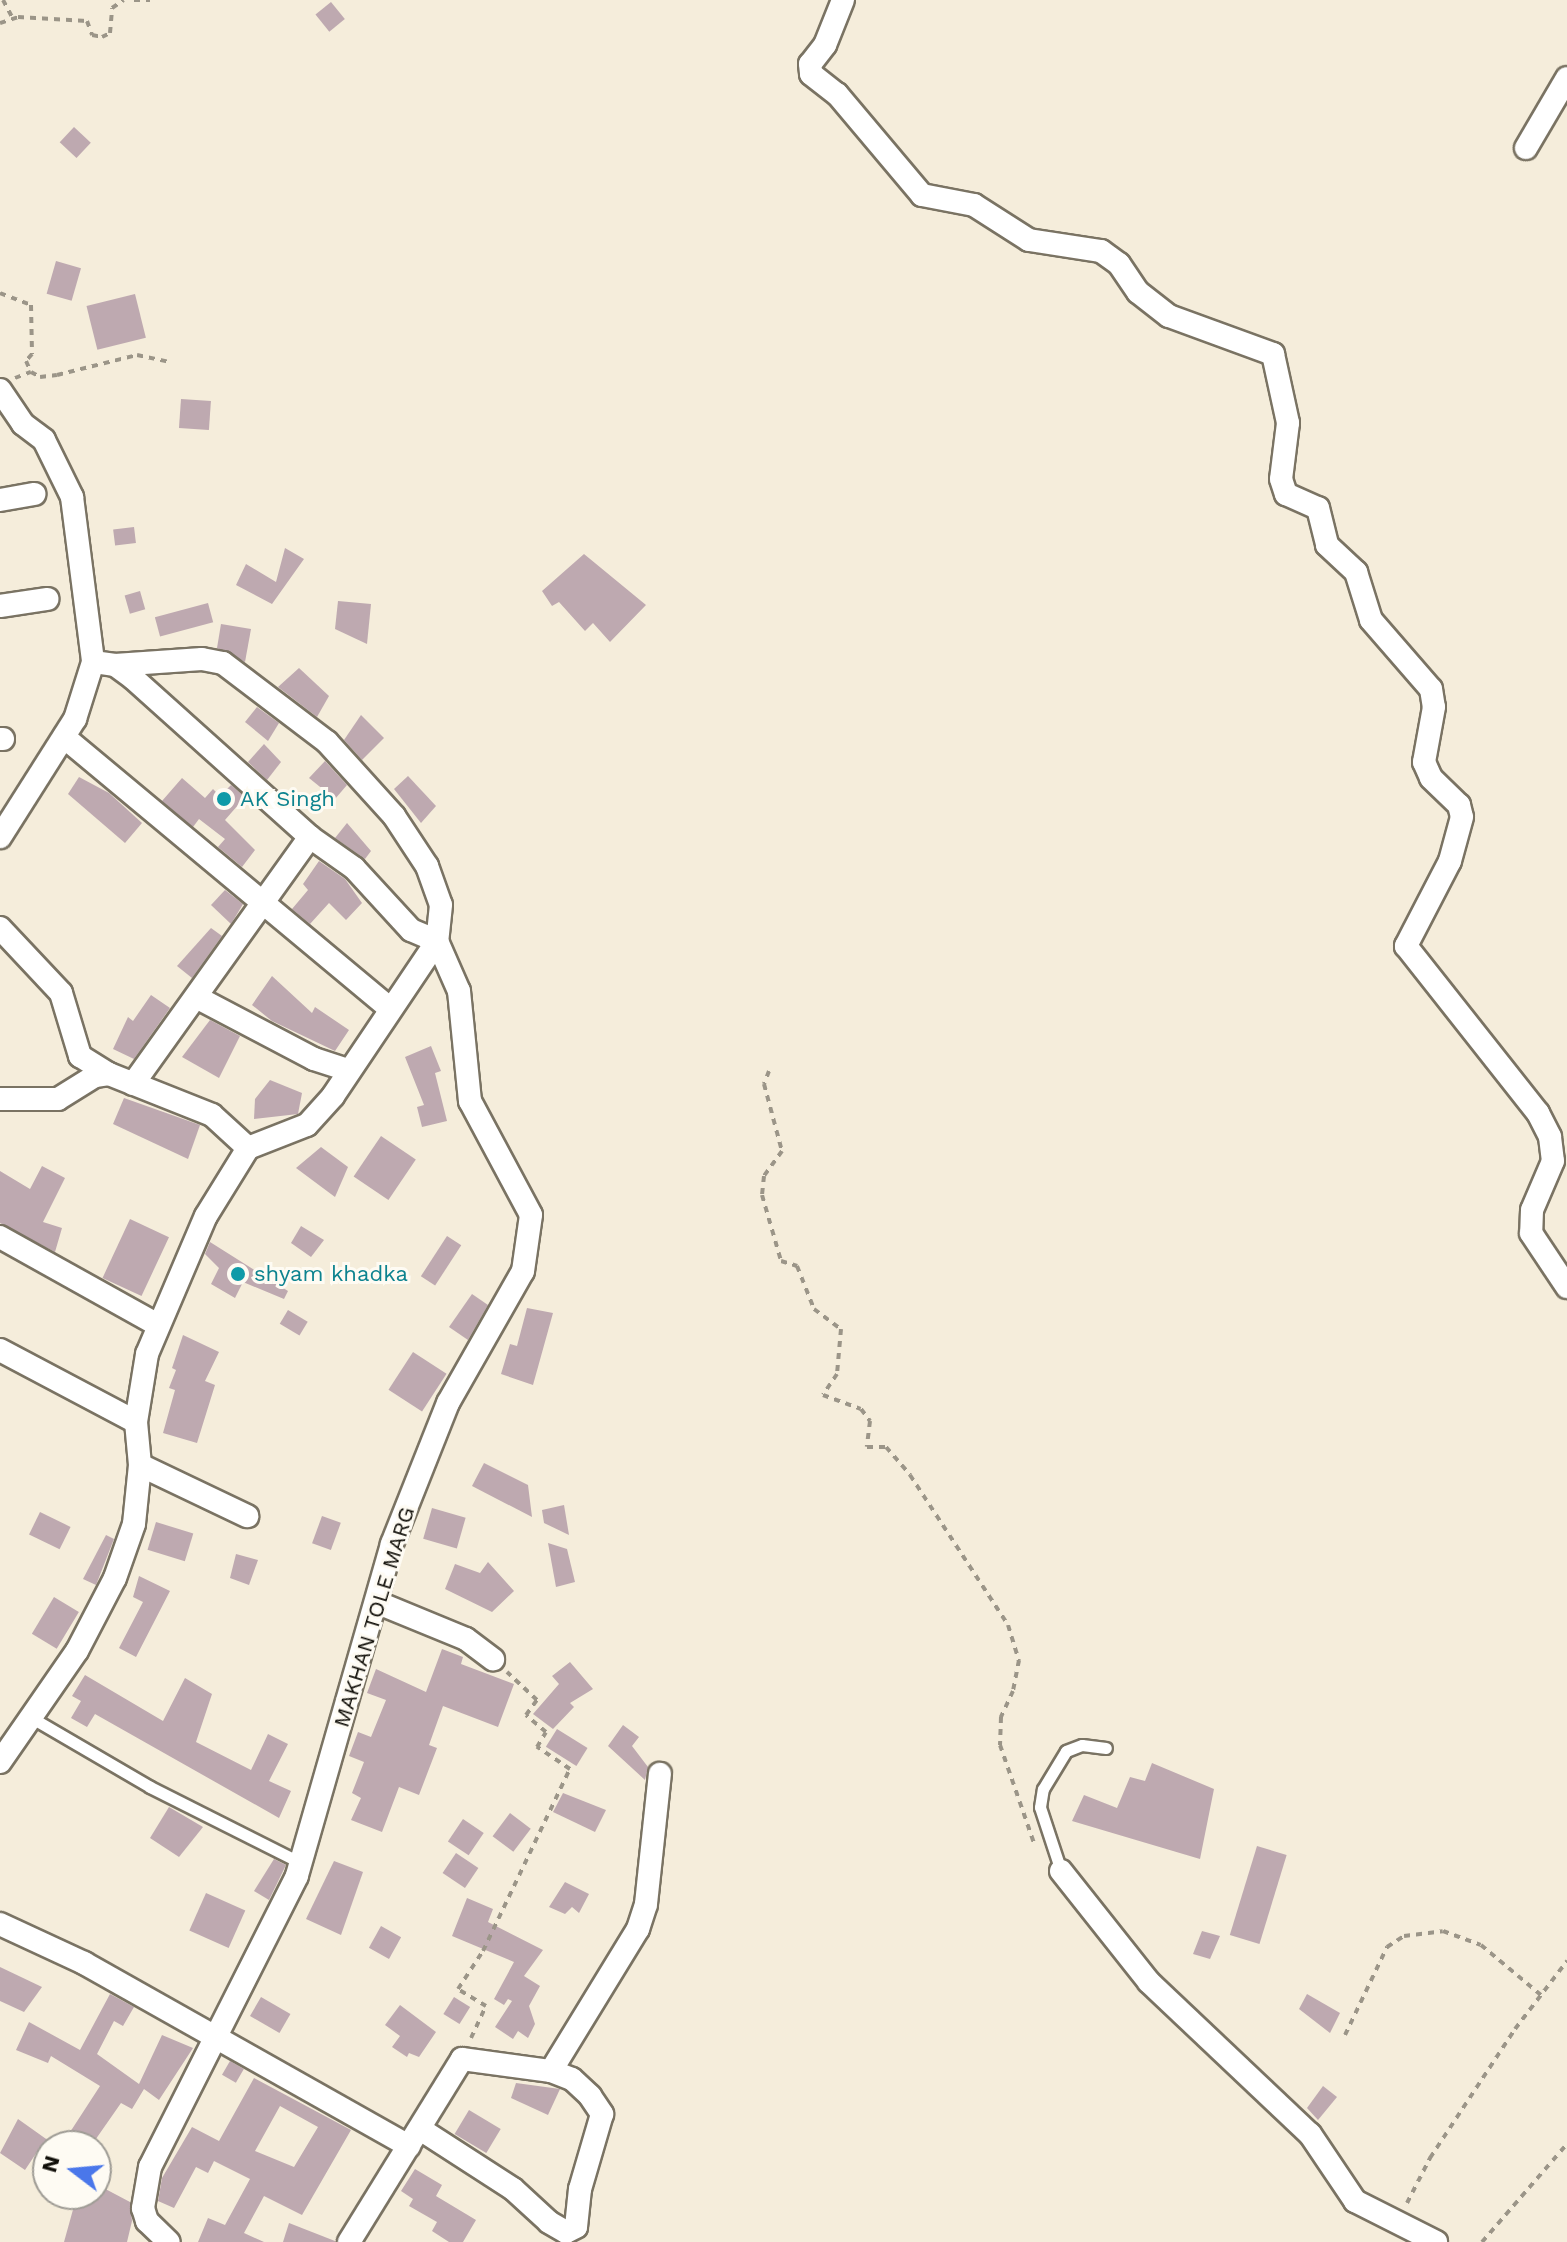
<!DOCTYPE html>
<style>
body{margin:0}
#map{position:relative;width:1567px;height:2242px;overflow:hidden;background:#f5eddb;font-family:"Work Sans",sans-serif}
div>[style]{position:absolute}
.building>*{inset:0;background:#bea9b0;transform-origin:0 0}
.path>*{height:4px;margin-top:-2px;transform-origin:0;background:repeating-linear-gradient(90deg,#9b9588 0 6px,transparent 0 12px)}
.roads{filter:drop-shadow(2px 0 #7a7363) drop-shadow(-2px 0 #7a7363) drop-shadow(0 2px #7a7363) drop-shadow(0 -2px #7a7363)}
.lane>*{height:11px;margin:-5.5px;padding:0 5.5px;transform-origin:5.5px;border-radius:5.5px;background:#fff}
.street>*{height:22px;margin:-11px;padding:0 11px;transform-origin:11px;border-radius:11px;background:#fff}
.dots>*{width:22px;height:22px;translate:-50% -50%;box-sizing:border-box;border:4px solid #fefbf3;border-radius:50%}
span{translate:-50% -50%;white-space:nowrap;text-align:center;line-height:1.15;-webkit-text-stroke:6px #fefbf3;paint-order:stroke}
.culture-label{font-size:22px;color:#0d838f}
.left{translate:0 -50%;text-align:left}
.street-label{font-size:22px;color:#100e08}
.north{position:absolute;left:32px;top:2130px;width:80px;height:80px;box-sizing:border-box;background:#fefbf3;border:2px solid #9f9c95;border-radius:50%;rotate:286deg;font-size:22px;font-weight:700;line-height:32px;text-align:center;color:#100e08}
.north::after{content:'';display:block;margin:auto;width:28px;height:36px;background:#4a77ea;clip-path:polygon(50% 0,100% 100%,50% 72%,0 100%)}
</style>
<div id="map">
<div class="building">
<i style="left:331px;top:2px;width:22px;height:20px;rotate:51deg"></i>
<i style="left:74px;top:127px;width:23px;height:21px;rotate:43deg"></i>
<i style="left:56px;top:261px;width:26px;height:34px;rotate:16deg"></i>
<i style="left:135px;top:294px;width:45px;height:50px;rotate:76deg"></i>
<i style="left:181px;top:399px;width:30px;height:29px;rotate:4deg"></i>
<i style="left:134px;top:527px;width:16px;height:21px;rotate:83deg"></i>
<i style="clip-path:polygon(285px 548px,304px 559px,272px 604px,236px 585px,246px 564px,276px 582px)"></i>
<i style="clip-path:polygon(584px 554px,646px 605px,610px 642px,593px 623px,585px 631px,559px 602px,552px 606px,542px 591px)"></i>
<i style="left:140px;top:591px;width:19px;height:16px;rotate:74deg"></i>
<i style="clip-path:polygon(338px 601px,371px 604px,367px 644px,335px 629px)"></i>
<i style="left:208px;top:603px;width:20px;height:55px;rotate:75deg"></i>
<i style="clip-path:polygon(221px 624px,251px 629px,245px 662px,217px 648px)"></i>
<i style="clip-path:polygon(299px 668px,329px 696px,317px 717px,278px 687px)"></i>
<i style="clip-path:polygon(257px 707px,279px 723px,268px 741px,245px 722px)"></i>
<i style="clip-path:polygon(361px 715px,384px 738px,362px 760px,344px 740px)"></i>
<i style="clip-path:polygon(264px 744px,281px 762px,267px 780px,248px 762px)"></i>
<i style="clip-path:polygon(325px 761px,347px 785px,335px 799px,309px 778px)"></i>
<i style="clip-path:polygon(408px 776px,436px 806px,421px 823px,394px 789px)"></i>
<i style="clip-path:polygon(79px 777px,109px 793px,142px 823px,125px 843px,68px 794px)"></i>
<i style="clip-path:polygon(182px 778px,205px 798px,213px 789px,220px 796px,231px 785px,245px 797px,225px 820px,255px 850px,242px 867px,218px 847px,225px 839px,199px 819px,193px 827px,162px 801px)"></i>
<i style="clip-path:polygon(347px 823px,371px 851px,365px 859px,335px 838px)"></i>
<i style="clip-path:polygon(319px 861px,345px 879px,362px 903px,346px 920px,329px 903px,310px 924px,292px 909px,308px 890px,303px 884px)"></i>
<i style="clip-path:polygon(225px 890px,243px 904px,231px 924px,211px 905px)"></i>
<i style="clip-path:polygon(211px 928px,222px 936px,192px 978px,177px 966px)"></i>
<i style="clip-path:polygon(272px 976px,312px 1013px,315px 1007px,349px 1030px,335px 1051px,272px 1021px,252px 1005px)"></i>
<i style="clip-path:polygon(151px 995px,170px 1008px,134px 1059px,113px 1049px,128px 1017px,133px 1021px)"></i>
<i style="clip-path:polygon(210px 1020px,240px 1036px,219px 1078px,182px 1057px)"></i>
<i style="clip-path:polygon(431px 1046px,441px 1071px,435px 1073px,447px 1121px,422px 1127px,417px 1107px,424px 1105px,405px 1057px)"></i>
<i style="clip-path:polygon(270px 1080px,302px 1093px,298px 1114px,254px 1119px,255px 1099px)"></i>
<i style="clip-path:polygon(124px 1098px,200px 1125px,188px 1159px,113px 1124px)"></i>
<i style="left:381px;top:1136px;width:42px;height:49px;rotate:34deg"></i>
<i style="clip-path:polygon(321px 1147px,348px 1167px,335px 1197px,296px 1168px)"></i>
<i style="clip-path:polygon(42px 1166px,65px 1178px,43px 1222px,62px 1228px,55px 1252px,0 1223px,0 1171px,30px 1189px)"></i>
<i style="left:130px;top:1219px;width:43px;height:65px;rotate:25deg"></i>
<i style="clip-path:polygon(301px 1226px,324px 1240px,311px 1257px,291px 1243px)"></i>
<i style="left:447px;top:1236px;width:17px;height:48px;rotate:33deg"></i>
<i style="clip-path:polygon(210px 1242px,288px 1291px,284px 1299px,243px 1282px,235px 1298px,211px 1284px,219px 1268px,205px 1254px)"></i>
<i style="clip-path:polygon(472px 1294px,488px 1305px,468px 1340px,449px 1327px)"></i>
<i style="clip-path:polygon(527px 1308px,553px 1313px,533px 1385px,501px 1374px,510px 1344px,517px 1346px)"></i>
<i style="left:288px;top:1310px;width:23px;height:16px;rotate:31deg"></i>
<i style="clip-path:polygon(183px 1335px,219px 1352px,205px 1381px,215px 1385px,197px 1443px,163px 1433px,175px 1390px,169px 1388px,176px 1370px,172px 1368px)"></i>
<i style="left:413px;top:1352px;width:40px;height:45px;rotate:33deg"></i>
<i style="clip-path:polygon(484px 1463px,528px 1485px,532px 1517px,472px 1486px)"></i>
<i style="clip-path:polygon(564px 1505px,569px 1535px,544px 1523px,542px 1510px)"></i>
<i style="left:432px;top:1508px;width:35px;height:32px;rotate:16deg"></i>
<i style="left:40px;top:1512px;width:34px;height:25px;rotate:26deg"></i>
<i style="left:322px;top:1516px;width:20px;height:29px;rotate:20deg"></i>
<i style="left:156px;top:1522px;width:39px;height:29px;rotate:17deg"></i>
<i style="clip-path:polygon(106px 1535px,114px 1539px,96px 1585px,83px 1579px)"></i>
<i style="clip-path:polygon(548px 1543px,567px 1549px,575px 1582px,556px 1587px)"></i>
<i style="clip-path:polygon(236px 1554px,258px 1560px,249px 1585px,230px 1578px)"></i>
<i style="clip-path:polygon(488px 1562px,514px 1591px,492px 1612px,445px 1589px,455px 1564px,480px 1573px)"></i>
<i style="clip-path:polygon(139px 1576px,170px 1591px,136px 1657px,119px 1648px,143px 1602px,133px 1597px)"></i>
<i style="left:54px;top:1597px;width:29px;height:43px;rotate:31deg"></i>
<i style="clip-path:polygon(442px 1649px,463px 1657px,461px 1664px,514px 1684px,498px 1727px,443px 1706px,429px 1745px,437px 1748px,419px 1795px,399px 1787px,382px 1832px,351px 1820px,361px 1798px,352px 1793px,364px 1762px,349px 1756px,358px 1732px,371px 1737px,386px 1700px,367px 1693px,376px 1669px,426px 1692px)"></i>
<i style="clip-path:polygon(570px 1662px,593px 1689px,570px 1703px,574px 1707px,553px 1729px,533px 1714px,559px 1684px,552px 1676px)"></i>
<i style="clip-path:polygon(85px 1675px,163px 1721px,185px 1678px,212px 1694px,196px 1742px,251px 1770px,268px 1734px,288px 1744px,269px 1781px,291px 1791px,279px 1818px,95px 1714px,87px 1727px,71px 1718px,81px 1701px,72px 1696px)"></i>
<i style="clip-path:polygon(623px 1725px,639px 1737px,632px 1746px,648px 1767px,645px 1780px,608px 1746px)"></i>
<i style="left:557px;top:1729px;width:36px;height:21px;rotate:32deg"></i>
<i style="clip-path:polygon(1152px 1763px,1214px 1789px,1200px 1859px,1072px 1821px,1084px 1795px,1117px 1808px,1130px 1777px,1145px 1781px)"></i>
<i style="clip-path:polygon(563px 1793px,606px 1810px,595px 1832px,553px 1812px)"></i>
<i style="clip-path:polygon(169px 1807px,203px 1827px,179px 1857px,150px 1838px)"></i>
<i style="left:510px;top:1813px;width:26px;height:29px;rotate:37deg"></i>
<i style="left:463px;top:1819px;width:25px;height:27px;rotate:34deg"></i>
<i style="left:1257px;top:1846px;width:31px;height:93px;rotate:17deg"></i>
<i style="left:456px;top:1853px;width:27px;height:24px;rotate:34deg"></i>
<i style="clip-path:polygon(274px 1859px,286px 1865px,269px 1900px,254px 1891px)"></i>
<i style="clip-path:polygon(334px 1861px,363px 1872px,341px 1935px,306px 1919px)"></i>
<i style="clip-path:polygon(565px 1882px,589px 1894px,579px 1913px,572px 1907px,565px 1914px,549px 1907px)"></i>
<i style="left:206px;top:1893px;width:43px;height:41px;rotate:24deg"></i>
<i style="clip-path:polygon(467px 1898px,493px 1909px,488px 1922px,543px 1950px,524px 1976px,540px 1986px,529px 2006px,535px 2024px,528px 2038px,518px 2031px,513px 2039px,495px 2027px,512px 2001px,508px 1999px,504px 2005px,494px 1999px,514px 1962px,452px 1936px)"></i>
<i style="left:381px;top:1926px;width:23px;height:25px;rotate:29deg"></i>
<i style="clip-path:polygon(1202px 1931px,1220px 1936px,1210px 1959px,1193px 1954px)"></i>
<i style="clip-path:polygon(0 1967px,42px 1987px,24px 2012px,0 2001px)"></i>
<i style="clip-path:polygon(110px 1994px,134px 2007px,123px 2026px,114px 2021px,97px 2054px,139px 2084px,162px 2035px,193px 2048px,159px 2100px,144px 2089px,132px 2109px,121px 2103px,91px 2146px,61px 2146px,100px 2086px,51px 2056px,48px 2063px,16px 2050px,29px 2022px,80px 2050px)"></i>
<i style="clip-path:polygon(1307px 1994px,1340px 2013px,1330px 2033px,1299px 2009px)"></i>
<i style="left:261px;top:1997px;width:34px;height:22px;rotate:30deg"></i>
<i style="left:454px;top:1997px;width:19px;height:20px;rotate:32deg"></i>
<i style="clip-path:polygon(400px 2005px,436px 2032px,419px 2057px,409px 2053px,407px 2057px,392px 2047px,400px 2036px,385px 2025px)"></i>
<i style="left:230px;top:2061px;width:16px;height:16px;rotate:30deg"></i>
<i style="clip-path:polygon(evenodd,254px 2078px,351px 2130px,302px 2215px,264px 2196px,244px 2233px,264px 2242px,198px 2242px,208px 2218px,225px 2225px,250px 2179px,214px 2161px,208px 2173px,196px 2167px,174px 2208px,158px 2201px,162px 2178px,192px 2127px,219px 2141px,254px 2078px,280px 2106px,318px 2127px,294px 2167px,255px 2151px,280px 2106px)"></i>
<i style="clip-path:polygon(516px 2083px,560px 2089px,548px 2115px,511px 2098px)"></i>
<i style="clip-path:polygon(1323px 2086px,1337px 2097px,1318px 2120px,1307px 2108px)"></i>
<i style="left:469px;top:2110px;width:37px;height:28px;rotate:31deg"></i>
<i style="clip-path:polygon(18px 2119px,56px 2146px,41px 2146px,25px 2170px,0 2153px)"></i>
<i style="clip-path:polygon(415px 2169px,442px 2185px,436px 2196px,476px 2220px,463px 2242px,449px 2242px,432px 2231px,437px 2222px,409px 2206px,413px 2199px,401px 2191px)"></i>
<i style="clip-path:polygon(96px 2184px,130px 2202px,132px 2221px,127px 2242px,64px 2242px,74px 2206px,52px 2194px,96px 2194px)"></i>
<i style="clip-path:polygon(289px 2223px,335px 2241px,335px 2242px,283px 2242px)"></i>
</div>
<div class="path">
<i style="left:3px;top:0;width:19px;rotate:62deg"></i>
<i style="left:134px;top:0;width:16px"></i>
<i style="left:0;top:23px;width:19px;rotate:-18deg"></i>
<i style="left:18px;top:17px;width:69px;rotate:3.3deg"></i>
<i style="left:87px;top:21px;width:15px;rotate:70deg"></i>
<i style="left:92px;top:35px;width:10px;rotate:11deg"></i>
<i style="left:102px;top:37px;width:9px;rotate:-27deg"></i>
<i style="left:110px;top:33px;width:25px;rotate:-85deg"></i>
<i style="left:112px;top:8px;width:14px;rotate:-34deg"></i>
<i style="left:0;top:293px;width:33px;rotate:21deg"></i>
<i style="left:31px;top:305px;width:49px;rotate:88.8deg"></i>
<i style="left:32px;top:354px;width:9px;rotate:131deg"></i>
<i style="left:26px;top:361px;width:12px;rotate:66deg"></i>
<i style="left:15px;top:378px;width:17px;rotate:-21deg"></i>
<i style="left:31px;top:372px;width:10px;rotate:29deg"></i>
<i style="left:40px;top:377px;width:17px;rotate:-7deg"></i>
<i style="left:57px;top:375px;width:82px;rotate:-14deg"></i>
<i style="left:137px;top:355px;width:33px;rotate:12deg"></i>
<i style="left:769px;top:1071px;width:14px;rotate:111deg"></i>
<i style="left:764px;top:1084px;width:69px;rotate:75deg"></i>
<i style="left:782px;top:1151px;width:31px;rotate:126deg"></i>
<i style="left:764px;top:1176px;width:19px;rotate:96deg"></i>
<i style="left:762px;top:1195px;width:69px;rotate:73.9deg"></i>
<i style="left:781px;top:1261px;width:17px;rotate:17deg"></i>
<i style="left:797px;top:1266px;width:46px;rotate:68.4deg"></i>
<i style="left:814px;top:1309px;width:34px;rotate:37deg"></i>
<i style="left:841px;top:1329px;width:45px;rotate:95.1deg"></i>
<i style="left:837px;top:1374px;width:25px;rotate:124deg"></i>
<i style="left:823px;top:1395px;width:40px;rotate:20.2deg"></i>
<i style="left:861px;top:1409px;width:15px;rotate:53deg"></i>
<i style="left:870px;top:1421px;width:26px;rotate:97deg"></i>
<i style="left:867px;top:1447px;width:19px"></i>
<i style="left:886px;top:1447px;width:37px;rotate:49deg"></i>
<i style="left:910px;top:1475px;width:179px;rotate:56.8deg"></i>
<i style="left:1008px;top:1625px;width:37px;rotate:73deg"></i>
<i style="left:1019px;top:1660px;width:32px;rotate:101deg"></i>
<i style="left:1013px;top:1691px;width:29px;rotate:115deg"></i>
<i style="left:1001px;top:1717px;width:28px;rotate:92deg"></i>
<i style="left:1000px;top:1745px;width:104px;rotate:70.9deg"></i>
<i style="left:1345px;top:2035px;width:98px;rotate:-64.5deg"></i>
<i style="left:1387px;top:1947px;width:20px;rotate:-33deg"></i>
<i style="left:1404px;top:1936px;width:39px;rotate:-7deg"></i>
<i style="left:1443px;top:1931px;width:40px;rotate:20.2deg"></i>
<i style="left:1481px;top:1945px;width:78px;rotate:39.8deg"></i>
<i style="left:471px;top:2038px;width:35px;rotate:-65deg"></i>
<i style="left:486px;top:2006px;width:33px;rotate:-149deg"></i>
<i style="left:458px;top:1989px;width:45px;rotate:-56.7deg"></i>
<i style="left:483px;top:1951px;width:202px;rotate:-64.5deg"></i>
<i style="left:570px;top:1769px;width:40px;rotate:-146deg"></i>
<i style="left:537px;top:1747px;width:17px;rotate:-59deg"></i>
<i style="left:546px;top:1732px;width:26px;rotate:-140deg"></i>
<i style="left:526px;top:1715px;width:19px;rotate:-54deg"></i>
<i style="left:537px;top:1700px;width:41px;rotate:-137deg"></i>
<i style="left:1407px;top:2203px;width:51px;rotate:-62.9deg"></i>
<i style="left:1430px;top:2158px;width:154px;rotate:-56.6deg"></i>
<i style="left:1515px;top:2029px;width:86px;rotate:-52.6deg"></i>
<i style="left:1482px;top:2242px;width:130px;rotate:-49.1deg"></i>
</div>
<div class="roads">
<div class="lane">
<i style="left:32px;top:1718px;width:137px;rotate:30.3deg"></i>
<i style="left:150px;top:1787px;width:169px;rotate:26.7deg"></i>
<i style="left:1061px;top:1871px;width:67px;rotate:-108.2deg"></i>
<i style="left:1040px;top:1807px;width:18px;rotate:-81deg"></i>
<i style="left:1043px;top:1789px;width:44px;rotate:-58.8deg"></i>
<i style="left:1066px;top:1751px;width:17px;rotate:-21deg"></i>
<i style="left:1082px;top:1745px;width:24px;rotate:7deg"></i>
</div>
<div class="street">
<i style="left:843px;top:0;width:48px;rotate:111.8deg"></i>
<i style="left:825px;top:45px;width:24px;rotate:128deg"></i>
<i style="left:810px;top:64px;width:10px;rotate:84deg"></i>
<i style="left:811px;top:74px;width:33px;rotate:38deg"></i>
<i style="left:837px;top:94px;width:132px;rotate:49.9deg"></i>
<i style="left:922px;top:195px;width:53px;rotate:10.9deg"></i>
<i style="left:974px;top:205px;width:65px;rotate:32.5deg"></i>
<i style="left:1029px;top:240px;width:73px;rotate:8.7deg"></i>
<i style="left:1101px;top:251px;width:22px;rotate:36deg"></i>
<i style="left:1119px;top:264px;width:34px;rotate:56deg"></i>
<i style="left:1138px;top:292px;width:39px;rotate:38deg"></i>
<i style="left:1169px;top:316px;width:111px;rotate:20.1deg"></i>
<i style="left:1273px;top:354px;width:71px;rotate:77.7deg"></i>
<i style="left:1288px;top:423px;width:56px;rotate:97.1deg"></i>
<i style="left:1281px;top:479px;width:16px;rotate:72deg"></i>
<i style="left:1286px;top:494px;width:35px;rotate:24deg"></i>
<i style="left:1318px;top:508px;width:38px;rotate:76deg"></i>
<i style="left:1327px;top:545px;width:40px;rotate:43deg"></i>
<i style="left:1356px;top:572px;width:50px;rotate:72.6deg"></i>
<i style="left:1371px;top:620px;width:91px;rotate:49deg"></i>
<i style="left:1431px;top:689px;width:18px;rotate:81deg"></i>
<i style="left:1434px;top:707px;width:56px;rotate:100.3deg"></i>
<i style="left:1424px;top:762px;width:17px;rotate:66deg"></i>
<i style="left:1431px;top:778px;width:39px;rotate:44deg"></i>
<i style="left:1459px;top:805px;width:12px;rotate:76deg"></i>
<i style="left:1462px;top:817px;width:46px;rotate:105.3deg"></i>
<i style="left:1450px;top:861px;width:96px;rotate:117.4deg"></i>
<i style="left:1406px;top:946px;width:213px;rotate:51.7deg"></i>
<i style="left:1538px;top:1113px;width:27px;rotate:63deg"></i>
<i style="left:1550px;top:1137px;width:24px;rotate:83deg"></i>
<i style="left:1553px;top:1161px;width:53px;rotate:113.2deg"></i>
<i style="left:1532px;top:1210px;width:23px;rotate:92deg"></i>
<i style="left:1531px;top:1233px;width:65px;rotate:56.3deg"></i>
<i style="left:1526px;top:148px;width:81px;rotate:-59.6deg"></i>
<i style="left:0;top:390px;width:41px;rotate:55.9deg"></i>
<i style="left:23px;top:424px;width:26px;rotate:37deg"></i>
<i style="left:44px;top:440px;width:64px;rotate:63.8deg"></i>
<i style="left:72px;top:497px;width:166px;rotate:82.7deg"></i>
<i style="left:93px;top:662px;width:60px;rotate:107.5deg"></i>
<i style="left:75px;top:719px;width:140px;rotate:122.4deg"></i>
<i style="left:0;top:500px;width:35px;rotate:-10deg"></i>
<i style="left:0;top:606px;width:48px;rotate:-8.5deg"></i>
<i style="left:115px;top:665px;width:87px;rotate:-3.9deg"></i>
<i style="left:202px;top:659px;width:21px;rotate:11deg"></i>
<i style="left:223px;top:663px;width:131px;rotate:37.2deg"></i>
<i style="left:327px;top:742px;width:100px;rotate:47.8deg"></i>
<i style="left:394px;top:816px;width:60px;rotate:56.6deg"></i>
<i style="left:427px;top:866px;width:41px;rotate:70.3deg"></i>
<i style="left:441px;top:905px;width:36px;rotate:96deg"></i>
<i style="left:437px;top:941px;width:55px;rotate:66.3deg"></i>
<i style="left:459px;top:991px;width:111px;rotate:84.3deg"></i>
<i style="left:470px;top:1101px;width:129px;rotate:61.8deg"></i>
<i style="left:531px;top:1215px;width:57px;rotate:98.1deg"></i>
<i style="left:523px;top:1271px;width:152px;rotate:119.6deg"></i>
<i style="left:448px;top:1403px;width:152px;rotate:111.7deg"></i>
<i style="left:392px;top:1544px;width:345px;rotate:106deg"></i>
<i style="left:297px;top:1876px;width:326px;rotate:116.8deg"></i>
<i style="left:150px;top:2167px;width:42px;rotate:99.7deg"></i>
<i style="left:143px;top:2208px;width:14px;rotate:73deg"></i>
<i style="left:147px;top:2221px;width:30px;rotate:44deg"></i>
<i style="left:64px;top:737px;width:423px;rotate:39.8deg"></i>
<i style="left:0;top:739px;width:3px"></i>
<i style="left:0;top:928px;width:89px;rotate:46.8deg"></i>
<i style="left:61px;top:993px;width:66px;rotate:73.2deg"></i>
<i style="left:80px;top:1056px;width:34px;rotate:32deg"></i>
<i style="left:109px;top:1074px;width:111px;rotate:21.7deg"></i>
<i style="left:212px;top:1115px;width:49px;rotate:42.5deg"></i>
<i style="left:198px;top:998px;width:131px;rotate:27.7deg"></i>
<i style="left:314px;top:1059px;width:36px;rotate:18deg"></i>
<i style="left:133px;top:1084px;width:304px;rotate:-54.4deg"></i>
<i style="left:0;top:1099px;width:58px"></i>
<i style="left:58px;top:1099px;width:44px;rotate:-31.9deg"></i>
<i style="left:95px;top:1076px;width:14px;rotate:-8deg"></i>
<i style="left:0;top:1237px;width:181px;rotate:29.1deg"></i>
<i style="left:0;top:1350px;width:154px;rotate:27.9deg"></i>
<i style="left:140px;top:1465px;width:119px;rotate:25.5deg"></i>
<i style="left:376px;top:1602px;width:97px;rotate:22.3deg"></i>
<i style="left:466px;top:1639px;width:34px;rotate:37deg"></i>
<i style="left:0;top:1762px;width:135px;rotate:-55.3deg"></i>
<i style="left:77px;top:1651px;width:82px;rotate:-62.5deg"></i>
<i style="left:115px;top:1578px;width:57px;rotate:-70.6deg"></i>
<i style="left:134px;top:1524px;width:59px;rotate:-84.2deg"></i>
<i style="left:140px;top:1465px;width:43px;rotate:-95.3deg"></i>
<i style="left:136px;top:1422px;width:69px;rotate:-80.8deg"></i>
<i style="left:147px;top:1354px;width:150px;rotate:-66.9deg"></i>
<i style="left:206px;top:1216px;width:80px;rotate:-58.3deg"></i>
<i style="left:248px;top:1148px;width:63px;rotate:-21.3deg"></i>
<i style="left:307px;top:1125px;width:39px;rotate:-48deg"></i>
<i style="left:333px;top:1096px;width:187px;rotate:-56.1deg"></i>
<i style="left:437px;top:941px;width:28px;rotate:-157deg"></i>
<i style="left:411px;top:930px;width:84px;rotate:-132.6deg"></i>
<i style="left:354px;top:868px;width:54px;rotate:-144.8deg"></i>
<i style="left:310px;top:837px;width:238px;rotate:-138.1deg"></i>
<i style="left:133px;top:678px;width:22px;rotate:-144deg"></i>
<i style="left:115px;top:665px;width:22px;rotate:-172deg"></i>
<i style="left:1061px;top:1871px;width:142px;rotate:51.6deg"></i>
<i style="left:1149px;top:1982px;width:221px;rotate:43.4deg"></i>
<i style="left:1310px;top:2134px;width:81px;rotate:56.1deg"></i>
<i style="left:1355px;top:2201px;width:91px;rotate:26.8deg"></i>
<i style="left:0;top:1924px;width:93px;rotate:24.9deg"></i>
<i style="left:84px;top:1963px;width:373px;rotate:29.4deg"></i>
<i style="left:551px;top:2071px;width:167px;rotate:-58.5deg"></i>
<i style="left:638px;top:1929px;width:26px;rotate:-72deg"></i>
<i style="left:646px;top:1904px;width:131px;rotate:-83.9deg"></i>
<i style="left:349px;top:2242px;width:215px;rotate:-58.3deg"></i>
<i style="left:462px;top:2059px;width:90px;rotate:7.7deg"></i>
<i style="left:551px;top:2071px;width:22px;rotate:21deg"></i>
<i style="left:572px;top:2079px;width:25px;rotate:43deg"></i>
<i style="left:590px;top:2096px;width:22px;rotate:56deg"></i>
<i style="left:602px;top:2114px;width:78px;rotate:106.3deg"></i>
<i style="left:580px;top:2189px;width:38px;rotate:96deg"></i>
<i style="left:576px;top:2227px;width:11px;rotate:153deg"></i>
<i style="left:566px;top:2232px;width:20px;rotate:-150deg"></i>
<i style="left:549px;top:2222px;width:49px;rotate:-137.5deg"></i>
<i style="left:513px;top:2189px;width:111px;rotate:-147.2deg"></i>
</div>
</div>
<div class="dots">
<i style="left:224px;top:799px;background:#0f9aa8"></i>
<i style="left:238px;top:1274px;background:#0f9aa8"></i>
</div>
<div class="culture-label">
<span class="left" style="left:240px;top:799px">AK Singh</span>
<span class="left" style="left:254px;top:1274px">shyam khadka</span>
</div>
<div class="street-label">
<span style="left:374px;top:1617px;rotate:-73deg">MAKHAN TOLE MARG</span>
</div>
<div class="north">N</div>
</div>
